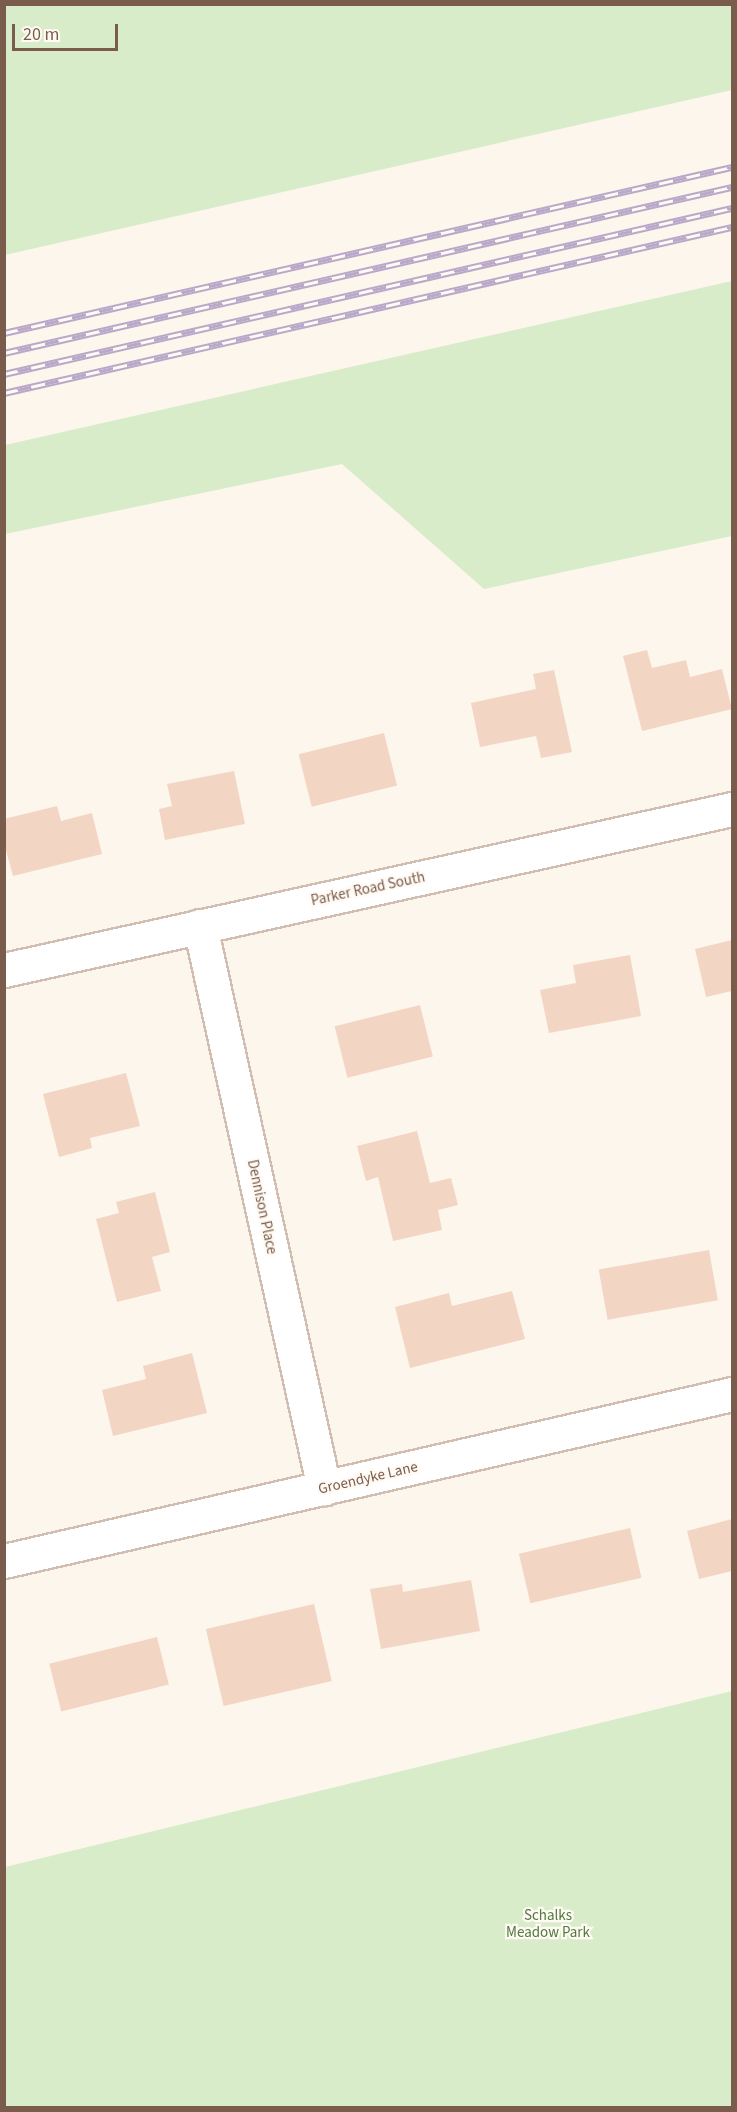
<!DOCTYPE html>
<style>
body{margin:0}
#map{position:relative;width:737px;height:2112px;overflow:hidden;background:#fdf6ec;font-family:"Source Sans 3",sans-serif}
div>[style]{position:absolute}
.green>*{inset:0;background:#d8ecc9}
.building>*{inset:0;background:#f3d5c3;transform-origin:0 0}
.roads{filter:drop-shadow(2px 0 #d1beb0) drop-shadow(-2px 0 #d1beb0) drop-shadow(0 2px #d1beb0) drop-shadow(0 -2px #d1beb0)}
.minor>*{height:33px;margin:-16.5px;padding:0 16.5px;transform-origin:16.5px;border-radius:16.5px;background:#fff}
.rail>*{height:7px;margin-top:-3.5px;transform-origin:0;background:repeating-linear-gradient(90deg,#fffaf3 0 14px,#b9a8c9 0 28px);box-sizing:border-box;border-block:2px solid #b9a8c9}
span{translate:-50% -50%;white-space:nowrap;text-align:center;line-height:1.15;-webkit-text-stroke:4.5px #fffaf3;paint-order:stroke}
.street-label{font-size:15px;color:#7a5c4d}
.park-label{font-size:15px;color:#537a41}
.frame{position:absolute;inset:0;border:6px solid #7a5c4d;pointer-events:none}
.scale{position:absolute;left:12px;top:24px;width:106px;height:27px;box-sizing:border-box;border:3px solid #7a5c4d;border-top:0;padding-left:8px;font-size:18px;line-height:21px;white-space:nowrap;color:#7a5c4d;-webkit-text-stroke:4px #fffaf3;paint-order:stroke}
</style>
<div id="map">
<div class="green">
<i style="clip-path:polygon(4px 5px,732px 5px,732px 90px,5px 255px)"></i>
<i style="clip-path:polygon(732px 281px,732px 536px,484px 589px,342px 464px,5px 534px,5px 445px)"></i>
<i style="clip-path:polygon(732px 1691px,732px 2107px,5px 2107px,5px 1867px)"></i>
</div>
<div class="building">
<i style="clip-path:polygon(647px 650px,652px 668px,686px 660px,690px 677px,722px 669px,732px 709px,642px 731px,623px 656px)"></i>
<i style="clip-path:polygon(554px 670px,572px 752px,541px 758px,536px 736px,480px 747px,471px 703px,536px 689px,533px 674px)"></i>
<i style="left:384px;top:733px;width:54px;height:88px;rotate:76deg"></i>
<i style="clip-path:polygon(234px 771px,245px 824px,165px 840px,159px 809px,172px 806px,167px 784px)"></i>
<i style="clip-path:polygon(57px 806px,61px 821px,92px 813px,102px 854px,13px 876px,4px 843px,4px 819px)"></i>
<i style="clip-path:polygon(732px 940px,732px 991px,706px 997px,695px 949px)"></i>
<i style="clip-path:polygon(630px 955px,641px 1016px,549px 1033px,540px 990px,576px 983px,573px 965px)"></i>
<i style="left:420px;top:1005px;width:53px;height:88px;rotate:76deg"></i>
<i style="clip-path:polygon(126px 1073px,140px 1126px,90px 1138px,92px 1148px,59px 1157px,43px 1094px)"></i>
<i style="clip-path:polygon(417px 1131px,430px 1183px,451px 1178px,458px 1205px,438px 1210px,442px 1230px,393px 1241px,378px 1177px,366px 1181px,357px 1146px)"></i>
<i style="clip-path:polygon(155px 1192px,170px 1252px,152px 1257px,161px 1291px,117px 1302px,96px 1219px,119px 1213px,116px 1202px)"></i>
<i style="left:709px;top:1250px;width:51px;height:112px;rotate:80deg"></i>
<i style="clip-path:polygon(512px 1291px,525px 1339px,410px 1368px,395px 1307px,449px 1293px,452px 1306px)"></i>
<i style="clip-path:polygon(192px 1353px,207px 1413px,113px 1436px,102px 1390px,146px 1379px,143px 1366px)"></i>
<i style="clip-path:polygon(732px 1519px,732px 1571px,699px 1579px,687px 1531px)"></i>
<i style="left:630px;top:1528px;width:51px;height:114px;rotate:77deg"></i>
<i style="clip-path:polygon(471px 1580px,480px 1631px,381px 1649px,370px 1589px,402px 1584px,403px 1592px)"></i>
<i style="left:314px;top:1604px;width:79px;height:111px;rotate:77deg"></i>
<i style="left:157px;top:1637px;width:49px;height:111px;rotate:76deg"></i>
</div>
<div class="roads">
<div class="minor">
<i style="left:200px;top:926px;width:576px;rotate:77.56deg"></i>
<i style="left:4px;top:970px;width:746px;rotate:-12.47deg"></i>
<i style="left:4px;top:1561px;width:747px;rotate:-12.92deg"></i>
</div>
</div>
<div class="rail">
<i style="left:4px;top:333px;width:747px;rotate:-12.85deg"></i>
<i style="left:4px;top:353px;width:747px;rotate:-12.85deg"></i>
<i style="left:4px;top:374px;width:747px;rotate:-12.85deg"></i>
<i style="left:4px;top:393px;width:747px;rotate:-12.85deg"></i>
</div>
<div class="street-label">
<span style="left:368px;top:889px;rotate:-12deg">Parker Road South</span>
<span style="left:262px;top:1207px;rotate:78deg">Dennison Place</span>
<span style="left:368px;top:1478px;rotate:-13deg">Groendyke Lane</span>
</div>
<div class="park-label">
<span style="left:548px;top:1924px">Schalks<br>Meadow Park</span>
</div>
<div class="frame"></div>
<div class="scale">20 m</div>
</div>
